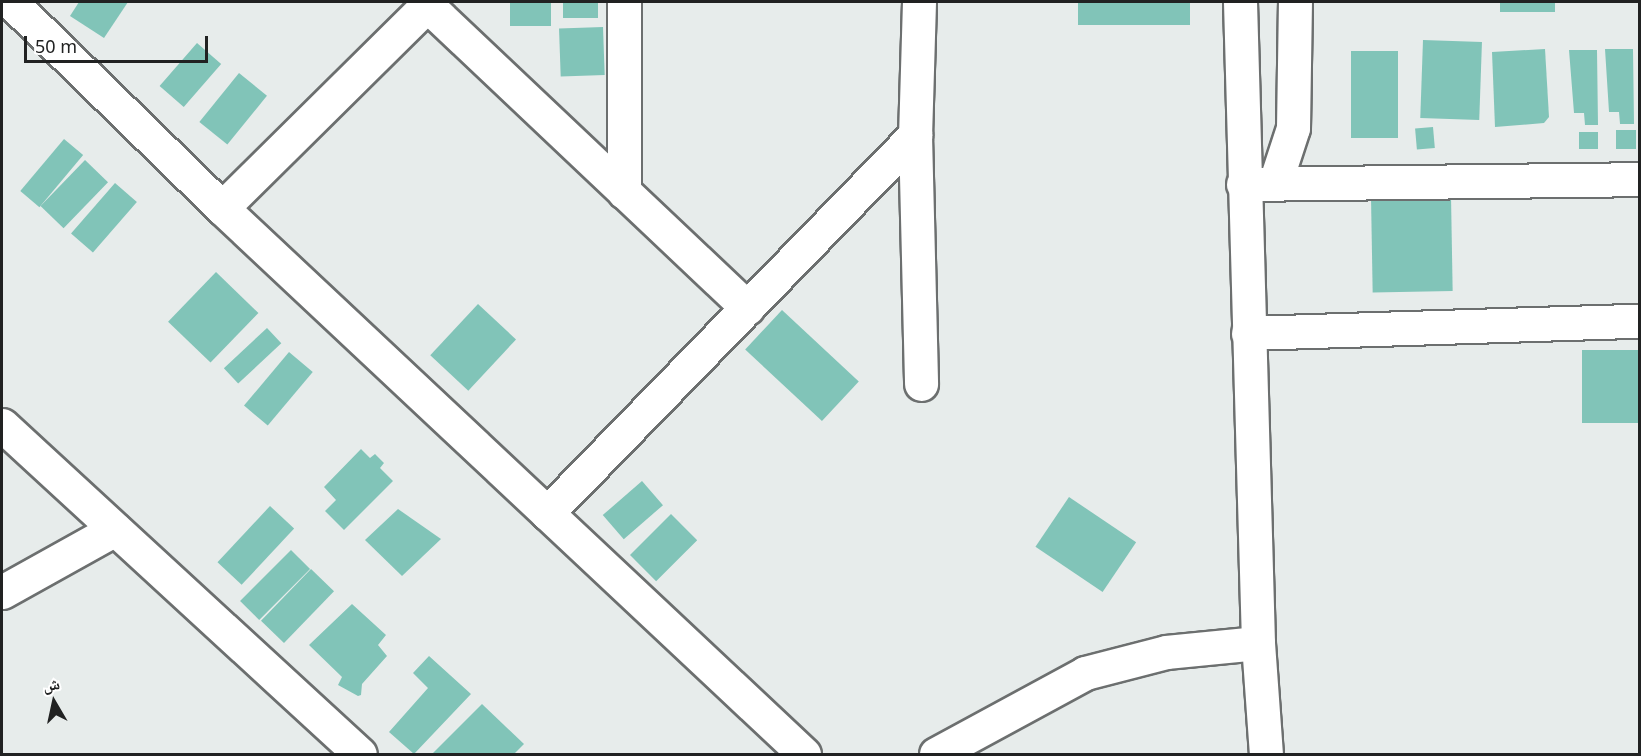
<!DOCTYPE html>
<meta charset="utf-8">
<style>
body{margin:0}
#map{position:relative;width:1641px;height:756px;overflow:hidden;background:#e7eceb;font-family:"Noto Sans","Noto Naskh Arabic",sans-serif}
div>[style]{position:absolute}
.building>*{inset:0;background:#81c4b8;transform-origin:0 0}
.roads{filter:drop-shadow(2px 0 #6c6f6f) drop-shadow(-2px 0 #6c6f6f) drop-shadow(0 2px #6c6f6f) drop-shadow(0 -2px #6c6f6f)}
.minor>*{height:33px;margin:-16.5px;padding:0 16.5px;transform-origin:16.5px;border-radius:16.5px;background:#fff}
span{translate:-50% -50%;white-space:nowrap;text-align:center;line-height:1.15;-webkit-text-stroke:4.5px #fff;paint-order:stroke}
.frame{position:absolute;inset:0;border:3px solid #212222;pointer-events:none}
.north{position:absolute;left:24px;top:672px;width:60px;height:60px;-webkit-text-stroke:4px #fff;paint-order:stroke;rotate:351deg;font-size:16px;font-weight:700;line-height:24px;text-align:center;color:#212222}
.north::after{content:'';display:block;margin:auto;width:21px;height:27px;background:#212222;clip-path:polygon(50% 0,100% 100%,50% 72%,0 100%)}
.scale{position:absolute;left:24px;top:36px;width:184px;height:27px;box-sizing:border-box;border:3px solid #212222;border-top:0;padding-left:8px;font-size:18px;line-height:21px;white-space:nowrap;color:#212222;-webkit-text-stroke:4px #fff;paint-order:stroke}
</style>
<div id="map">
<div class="building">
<i style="clip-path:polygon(79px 2px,128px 2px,104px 38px,70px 16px)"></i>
<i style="left:510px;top:2px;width:41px;height:24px"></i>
<i style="left:563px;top:2px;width:35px;height:16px"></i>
<i style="left:1078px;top:2px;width:112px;height:23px"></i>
<i style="left:1500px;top:2px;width:55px;height:10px"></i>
<i style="left:603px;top:27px;width:48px;height:44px;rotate:88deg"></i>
<i style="left:1423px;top:40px;width:59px;height:78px;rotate:2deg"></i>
<i style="left:197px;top:43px;width:32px;height:57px;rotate:41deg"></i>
<i style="clip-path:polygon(1545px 49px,1549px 117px,1544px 123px,1495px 127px,1492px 52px)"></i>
<i style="clip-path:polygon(1605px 49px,1633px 49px,1634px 124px,1620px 124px,1619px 112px,1609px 112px)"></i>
<i style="clip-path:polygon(1569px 50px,1597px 50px,1598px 125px,1585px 125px,1584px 113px,1574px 113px)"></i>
<i style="left:1351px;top:51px;width:47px;height:87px"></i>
<i style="left:239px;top:73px;width:36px;height:63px;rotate:39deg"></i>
<i style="left:1433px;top:127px;width:21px;height:18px;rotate:85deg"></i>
<i style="left:1616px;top:130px;width:20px;height:19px"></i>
<i style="left:1579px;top:132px;width:19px;height:17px"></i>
<i style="left:64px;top:139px;width:25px;height:68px;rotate:40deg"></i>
<i style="left:85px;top:160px;width:32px;height:64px;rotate:44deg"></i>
<i style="left:115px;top:183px;width:29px;height:67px;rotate:41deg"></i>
<i style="left:1451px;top:196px;width:95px;height:80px;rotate:89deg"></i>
<i style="left:216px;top:272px;width:59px;height:69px;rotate:44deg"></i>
<i style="left:478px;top:304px;width:52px;height:70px;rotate:43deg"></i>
<i style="left:782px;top:310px;width:105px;height:54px;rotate:43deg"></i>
<i style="left:267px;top:328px;width:21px;height:59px;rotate:47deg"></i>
<i style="left:1640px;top:350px;width:73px;height:58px;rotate:90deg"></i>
<i style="left:289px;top:352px;width:31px;height:70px;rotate:40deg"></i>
<i style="clip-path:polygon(361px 449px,370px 458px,375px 454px,384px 463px,380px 468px,393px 481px,344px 530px,325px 511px,336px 500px,324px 487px)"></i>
<i style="left:642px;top:481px;width:32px;height:52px;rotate:49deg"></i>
<i style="left:1069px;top:497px;width:81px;height:60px;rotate:34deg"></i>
<i style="left:270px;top:506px;width:33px;height:77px;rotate:43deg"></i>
<i style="clip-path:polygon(398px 509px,441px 539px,402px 576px,365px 540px)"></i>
<i style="left:671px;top:514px;width:37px;height:58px;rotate:45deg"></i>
<i style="left:291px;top:550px;width:27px;height:72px;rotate:45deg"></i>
<i style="left:311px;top:569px;width:32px;height:72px;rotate:44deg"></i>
<i style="clip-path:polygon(352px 604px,386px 635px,378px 645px,387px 656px,362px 684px,361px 695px,358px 696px,338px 685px,342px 677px,309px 645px)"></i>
<i style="clip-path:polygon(429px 656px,471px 694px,414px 754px,389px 732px,428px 688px,413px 673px)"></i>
<i style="clip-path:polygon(482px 704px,524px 744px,514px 754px,432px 754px)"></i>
</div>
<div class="roads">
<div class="minor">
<i style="left:11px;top:2px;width:295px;rotate:44.3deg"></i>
<i style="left:222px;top:208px;width:798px;rotate:43.17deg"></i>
<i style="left:624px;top:2px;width:190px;rotate:90deg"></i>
<i style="left:919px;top:2px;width:133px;rotate:91.7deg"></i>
<i style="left:915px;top:135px;width:249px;rotate:88.6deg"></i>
<i style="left:1240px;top:2px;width:641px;rotate:88.39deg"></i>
<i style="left:1258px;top:643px;width:111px;rotate:85.9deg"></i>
<i style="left:427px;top:5px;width:441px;rotate:43.4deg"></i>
<i style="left:1275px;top:183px;width:58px;rotate:-71.9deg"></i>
<i style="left:1293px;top:128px;width:126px;rotate:-89.1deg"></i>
<i style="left:1243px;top:184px;width:397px;rotate:-0.7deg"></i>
<i style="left:222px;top:208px;width:293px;rotate:-44.7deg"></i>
<i style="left:1248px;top:333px;width:392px;rotate:-1.8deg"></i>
<i style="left:2px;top:425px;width:486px;rotate:42.6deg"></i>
<i style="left:547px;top:513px;width:528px;rotate:-45.77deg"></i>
<i style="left:2px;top:592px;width:129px;rotate:-29.1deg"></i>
<i style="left:936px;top:754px;width:170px;rotate:-28.5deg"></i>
<i style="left:1085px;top:673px;width:84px;rotate:-14.5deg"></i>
<i style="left:1166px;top:652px;width:92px;rotate:-5.6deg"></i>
</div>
</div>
<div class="frame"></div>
<div class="north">ش</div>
<div class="scale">50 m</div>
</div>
